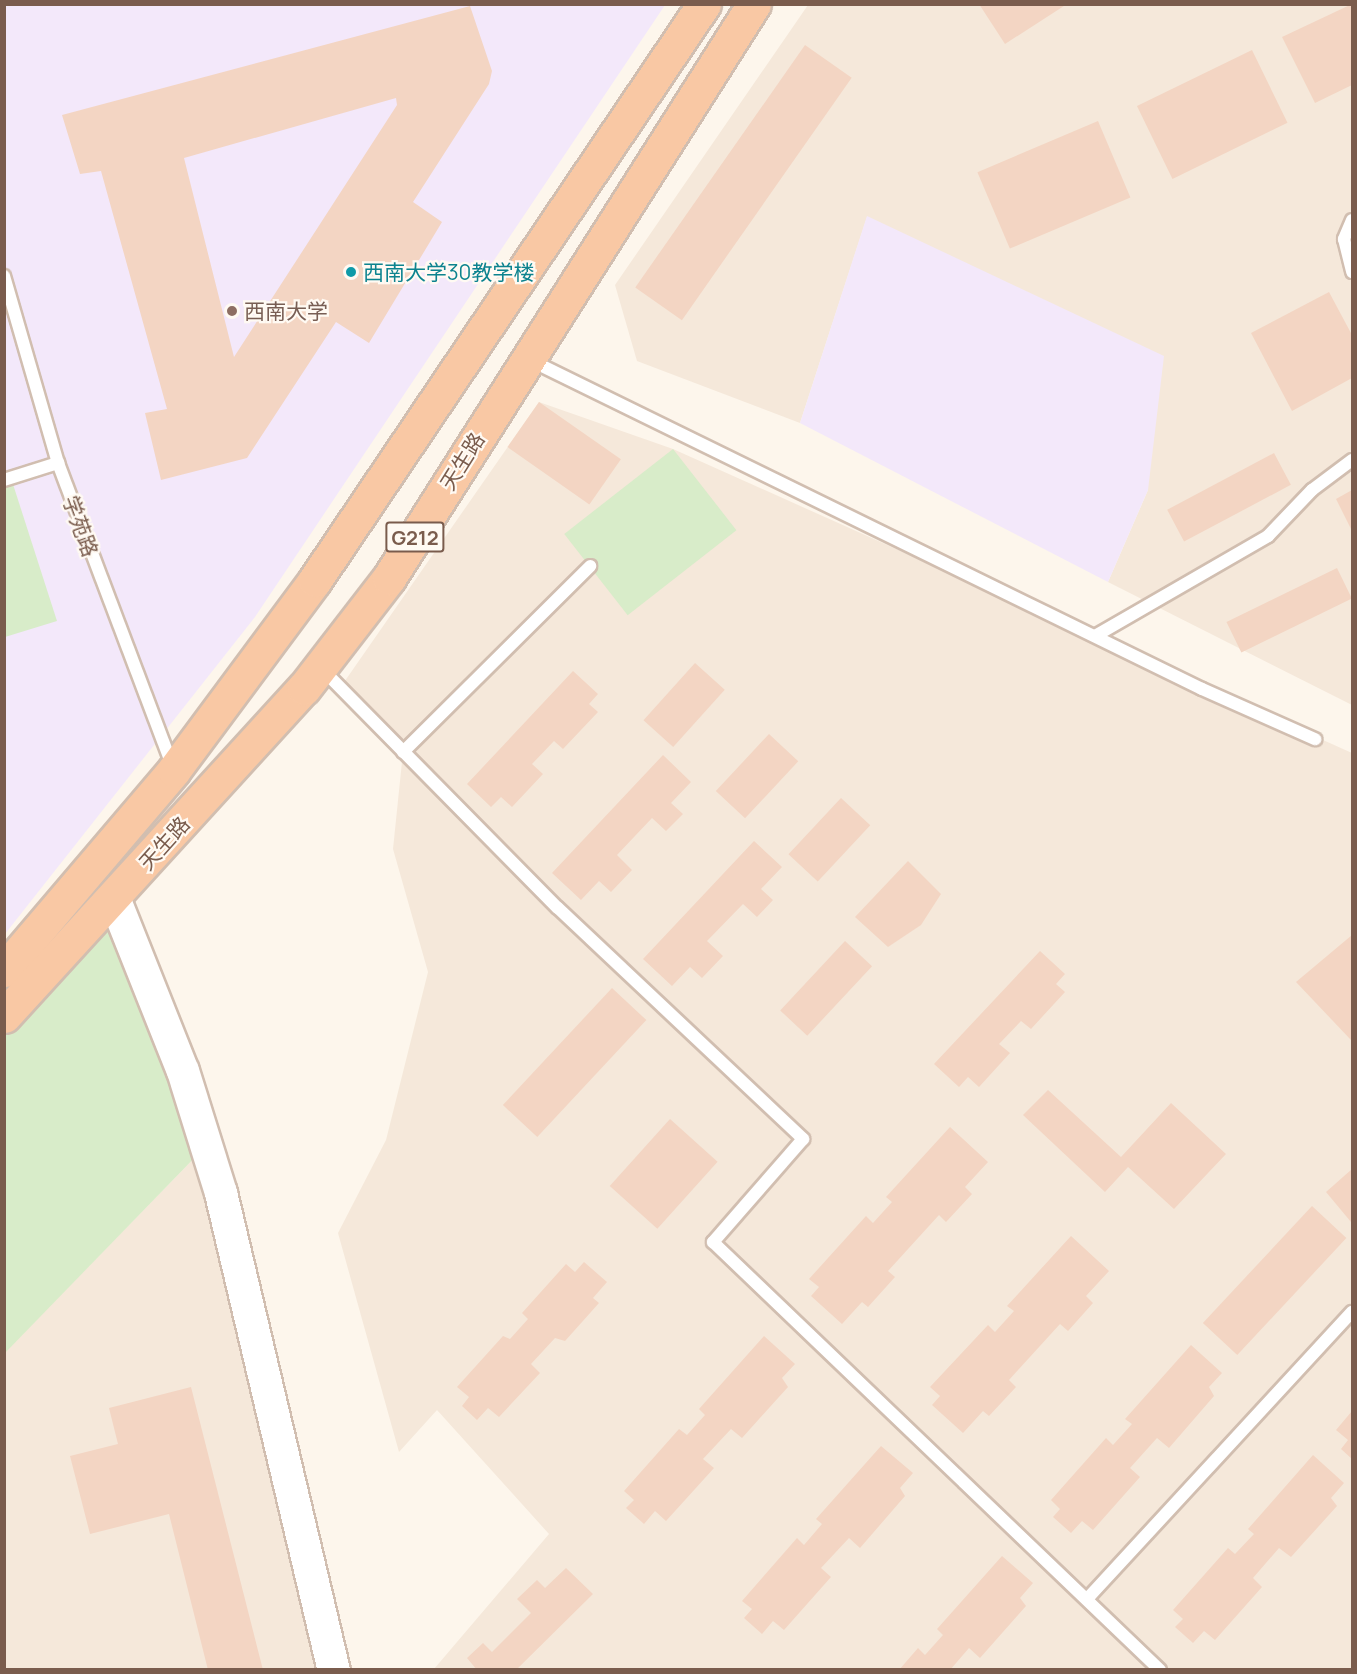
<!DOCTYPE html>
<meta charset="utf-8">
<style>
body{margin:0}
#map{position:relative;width:1357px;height:1674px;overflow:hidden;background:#fdf6ec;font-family:Manrope,"Noto Sans SC",sans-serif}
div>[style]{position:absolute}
.residential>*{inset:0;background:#f5e8da}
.education>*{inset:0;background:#f3e8fa}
.green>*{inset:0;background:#d8ecc9;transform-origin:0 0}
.building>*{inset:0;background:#f3d5c3;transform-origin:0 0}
.roads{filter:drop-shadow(2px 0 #d1beb0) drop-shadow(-2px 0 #d1beb0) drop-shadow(0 2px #d1beb0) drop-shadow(0 -2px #d1beb0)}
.service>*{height:12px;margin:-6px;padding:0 6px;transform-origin:6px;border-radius:6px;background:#fff}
.tertiary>*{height:32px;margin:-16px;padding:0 16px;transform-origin:16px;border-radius:16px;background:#fff}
.trunk>*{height:33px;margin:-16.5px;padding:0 16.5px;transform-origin:16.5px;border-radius:16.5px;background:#f9c8a4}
.dots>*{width:16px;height:16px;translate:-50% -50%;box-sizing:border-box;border:3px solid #fffaf3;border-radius:50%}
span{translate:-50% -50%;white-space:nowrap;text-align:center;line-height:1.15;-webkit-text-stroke:4.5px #fffaf3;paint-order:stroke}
.shield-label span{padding:2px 4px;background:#fffaf3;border:2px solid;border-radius:4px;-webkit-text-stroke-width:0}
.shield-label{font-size:20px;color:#7a5c4d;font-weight:700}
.culture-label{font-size:21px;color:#0d838f}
.left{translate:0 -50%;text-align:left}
.education-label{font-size:21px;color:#785e54}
.street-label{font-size:21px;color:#7a5c4d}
.frame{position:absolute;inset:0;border:6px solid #7a5c4d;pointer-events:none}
</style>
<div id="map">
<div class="residential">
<i style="clip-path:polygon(808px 5px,1352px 5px,1352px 705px,1108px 582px,1148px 490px,867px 217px,800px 423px,637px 361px,615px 285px)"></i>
<i style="clip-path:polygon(539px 402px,673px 449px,1352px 753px,1352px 1669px,434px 1669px,549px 1534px,437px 1410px,399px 1452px,338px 1233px,386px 1140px,428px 972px,393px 849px,403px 752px,340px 688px)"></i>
<i style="clip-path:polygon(205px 1147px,334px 1669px,5px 1669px,4px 1353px)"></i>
</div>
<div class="education">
<i style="clip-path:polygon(5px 5px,665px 5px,255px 617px,5px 934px)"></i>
<i style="clip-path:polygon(867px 216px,1164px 356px,1148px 490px,1108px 582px,800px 423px)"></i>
</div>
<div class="green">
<i style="left:673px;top:449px;width:103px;height:138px;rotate:52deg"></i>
<i style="clip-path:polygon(11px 478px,57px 621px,5px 637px,4px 480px)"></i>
<i style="clip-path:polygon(114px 898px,205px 1147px,5px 1353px,4px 1016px)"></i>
</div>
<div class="building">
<i style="clip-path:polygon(979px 4px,1067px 4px,1005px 44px)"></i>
<i style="clip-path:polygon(1352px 4px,1352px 85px,1315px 103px,1282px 37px)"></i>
<i style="clip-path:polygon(evenodd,470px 6px,492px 71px,489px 84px,413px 202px,442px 222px,369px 343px,336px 322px,247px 458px,161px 480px,145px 413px,167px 409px,101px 171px,80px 174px,62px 115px,470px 6px,396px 98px,397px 105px,234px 357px,184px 158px,396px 98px)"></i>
<i style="left:805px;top:45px;width:57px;height:296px;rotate:35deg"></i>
<i style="left:1252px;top:50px;width:81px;height:128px;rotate:64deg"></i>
<i style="left:1098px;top:121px;width:83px;height:131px;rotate:67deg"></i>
<i style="clip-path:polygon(1329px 292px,1352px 335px,1352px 378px,1292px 411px,1251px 333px)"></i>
<i style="left:539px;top:402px;width:100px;height:55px;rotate:35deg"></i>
<i style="left:1274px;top:453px;width:36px;height:121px;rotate:62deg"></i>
<i style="clip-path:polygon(1352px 490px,1352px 531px,1336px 499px)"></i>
<i style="left:1337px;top:568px;width:34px;height:123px;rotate:64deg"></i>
<i style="left:695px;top:663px;width:40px;height:77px;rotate:42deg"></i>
<i style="clip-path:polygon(573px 671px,598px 694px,589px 704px,598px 712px,563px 749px,554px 741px,532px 764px,543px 774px,512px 807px,501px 797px,491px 807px,467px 784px)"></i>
<i style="left:769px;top:734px;width:40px;height:78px;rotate:43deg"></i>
<i style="clip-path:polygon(663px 755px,691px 782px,671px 803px,683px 814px,666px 831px,652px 818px,617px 855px,632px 870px,611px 892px,599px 881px,581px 900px,552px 873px)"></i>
<i style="left:841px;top:798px;width:40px;height:77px;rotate:43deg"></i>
<i style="clip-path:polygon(754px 841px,782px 867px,761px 889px,773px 900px,757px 917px,743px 904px,707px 941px,723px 956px,702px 978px,690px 967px,672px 986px,643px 959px)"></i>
<i style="clip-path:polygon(908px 861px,941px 894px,921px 925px,888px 947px,855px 917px)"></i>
<i style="clip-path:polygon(1352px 935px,1352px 1039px,1351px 1040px,1296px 982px)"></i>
<i style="left:845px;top:941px;width:37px;height:95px;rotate:43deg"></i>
<i style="clip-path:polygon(1040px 951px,1065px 974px,1056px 984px,1065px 992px,1031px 1029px,1021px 1021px,999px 1044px,1010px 1053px,979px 1087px,968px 1077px,959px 1087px,934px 1064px)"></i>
<i style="left:612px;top:988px;width:47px;height:160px;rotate:43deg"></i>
<i style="clip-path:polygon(1048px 1090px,1121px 1157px,1171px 1103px,1226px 1154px,1174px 1209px,1128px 1167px,1105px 1192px,1023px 1115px)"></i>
<i style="left:670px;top:1119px;width:64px;height:90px;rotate:42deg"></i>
<i style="clip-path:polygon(950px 1127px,988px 1162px,965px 1187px,972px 1194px,946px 1222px,939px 1215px,888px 1271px,895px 1277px,868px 1307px,862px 1302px,842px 1324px,811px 1296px,819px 1287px,809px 1279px,866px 1216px,873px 1223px,892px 1202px,886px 1197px)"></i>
<i style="clip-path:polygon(1352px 1169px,1352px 1221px,1351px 1222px,1326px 1192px)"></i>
<i style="left:1312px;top:1206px;width:47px;height:160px;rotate:43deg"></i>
<i style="clip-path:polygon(1071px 1236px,1109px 1271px,1086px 1296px,1093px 1303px,1068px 1331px,1060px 1324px,1009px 1380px,1016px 1387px,989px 1416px,983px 1411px,963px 1433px,932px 1405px,940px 1396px,930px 1387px,988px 1325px,995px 1332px,1014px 1311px,1007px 1306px)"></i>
<i style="clip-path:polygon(584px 1262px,607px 1282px,593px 1298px,599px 1303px,565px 1341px,555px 1338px,531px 1364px,540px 1373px,499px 1417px,488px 1408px,477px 1420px,462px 1406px,469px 1397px,457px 1387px,503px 1336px,510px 1339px,528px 1319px,522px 1313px,566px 1264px,575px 1272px)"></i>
<i style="clip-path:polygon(764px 1336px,795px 1364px,782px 1378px,788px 1387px,742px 1438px,731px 1429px,703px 1459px,714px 1468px,666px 1521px,655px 1511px,644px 1524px,626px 1508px,634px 1500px,624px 1491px,679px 1429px,687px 1435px,705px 1415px,699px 1409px)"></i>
<i style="clip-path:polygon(1191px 1345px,1222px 1373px,1209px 1387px,1214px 1396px,1169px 1448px,1157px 1438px,1130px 1468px,1140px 1477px,1093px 1530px,1082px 1521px,1071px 1533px,1053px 1517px,1060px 1509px,1051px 1500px,1106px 1438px,1113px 1445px,1132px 1424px,1125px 1419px)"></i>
<i style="clip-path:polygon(191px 1387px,263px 1670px,208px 1670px,169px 1514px,90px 1534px,70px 1456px,118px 1444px,109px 1408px)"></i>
<i style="clip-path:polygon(1352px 1411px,1352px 1459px,1341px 1449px,1348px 1440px,1336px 1430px)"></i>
<i style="clip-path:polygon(881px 1446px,913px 1473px,900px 1488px,905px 1496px,860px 1548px,849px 1538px,821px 1568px,831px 1577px,784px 1630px,773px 1621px,762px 1634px,744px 1618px,752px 1609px,742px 1601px,797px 1538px,804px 1545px,822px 1524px,816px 1519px)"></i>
<i style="clip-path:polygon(1313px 1455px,1344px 1483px,1331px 1498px,1337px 1506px,1291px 1557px,1279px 1548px,1253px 1578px,1262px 1587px,1215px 1640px,1204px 1631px,1193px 1643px,1175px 1627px,1183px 1619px,1173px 1610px,1228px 1548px,1235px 1554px,1254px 1534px,1248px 1529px)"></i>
<i style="clip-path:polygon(1002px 1556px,1033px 1583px,1020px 1598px,1026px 1606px,980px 1658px,969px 1648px,950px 1670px,899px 1670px,918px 1648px,925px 1655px,943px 1635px,937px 1629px)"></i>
<i style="clip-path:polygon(566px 1568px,593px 1594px,516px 1670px,477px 1670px,467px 1658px,483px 1643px,492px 1652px,531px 1613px,517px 1599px,537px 1580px,545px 1588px)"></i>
</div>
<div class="roads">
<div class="service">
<i style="left:1352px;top:220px;width:21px;rotate:113deg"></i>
<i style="left:1344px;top:239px;width:34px;rotate:76deg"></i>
<i style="left:4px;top:276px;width:195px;rotate:73.9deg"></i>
<i style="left:58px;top:463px;width:323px;rotate:69.3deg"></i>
<i style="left:530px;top:360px;width:748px;rotate:26.09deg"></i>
<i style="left:1202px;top:689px;width:124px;rotate:23.9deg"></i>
<i style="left:4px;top:480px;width:57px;rotate:-17.5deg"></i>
<i style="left:1095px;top:636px;width:200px;rotate:-30deg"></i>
<i style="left:1268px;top:536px;width:64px;rotate:-46.3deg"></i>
<i style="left:1312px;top:490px;width:50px;rotate:-36.9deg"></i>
<i style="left:321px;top:668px;width:337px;rotate:45.4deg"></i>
<i style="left:558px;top:908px;width:337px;rotate:43.3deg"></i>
<i style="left:803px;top:1139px;width:137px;rotate:131.1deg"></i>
<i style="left:713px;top:1242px;width:619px;rotate:43.76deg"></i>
<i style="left:403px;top:752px;width:264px;rotate:-44.8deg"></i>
<i style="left:1087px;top:1599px;width:391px;rotate:-47.3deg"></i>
</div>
<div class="tertiary">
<i style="left:114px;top:898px;width:186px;rotate:68.3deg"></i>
<i style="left:183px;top:1071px;width:128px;rotate:72.7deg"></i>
<i style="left:221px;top:1193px;width:490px;rotate:76.7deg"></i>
</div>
<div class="trunk">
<i style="left:4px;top:970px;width:262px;rotate:-49.6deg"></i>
<i style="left:174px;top:770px;width:237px;rotate:-53.4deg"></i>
<i style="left:315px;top:580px;width:695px;rotate:-55.97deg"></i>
<i style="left:4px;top:1016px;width:445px;rotate:-47.6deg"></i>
<i style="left:304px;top:688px;width:139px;rotate:-52.3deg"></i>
<i style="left:389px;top:578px;width:680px;rotate:-57.55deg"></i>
</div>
</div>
<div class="dots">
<i style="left:351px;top:272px;background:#0f9aa8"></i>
<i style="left:232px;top:311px;background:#8d6e63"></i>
</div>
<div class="shield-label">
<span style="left:415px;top:537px">G212</span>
</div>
<div class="culture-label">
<span class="left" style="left:363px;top:272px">西南大学30教学楼</span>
</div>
<div class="education-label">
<span class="left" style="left:244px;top:311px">西南大学</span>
</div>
<div class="street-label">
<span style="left:462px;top:461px;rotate:-58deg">天生路</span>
<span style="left:81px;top:526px;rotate:70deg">学苑路</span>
<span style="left:164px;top:843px;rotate:-48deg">天生路</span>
</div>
<div class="frame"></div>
</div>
